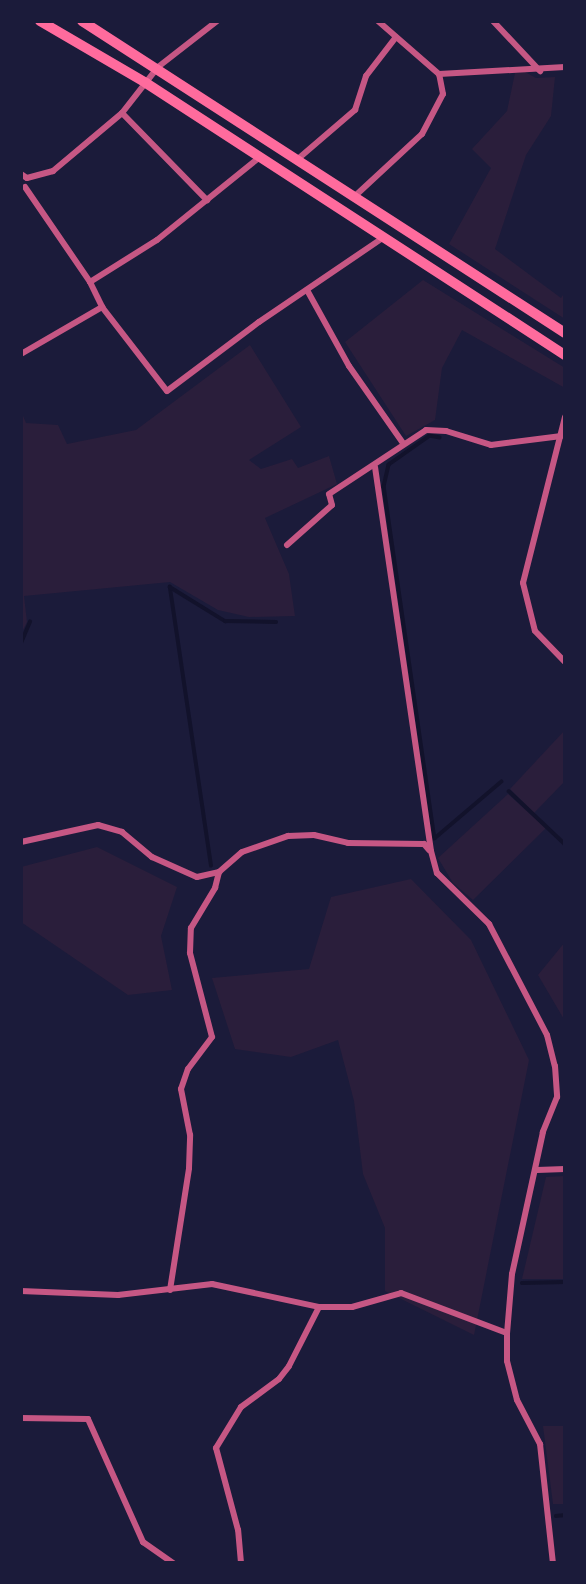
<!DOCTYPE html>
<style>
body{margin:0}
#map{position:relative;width:586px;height:1584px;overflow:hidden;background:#1b1b3a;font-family:Cabin,sans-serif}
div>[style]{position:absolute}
.green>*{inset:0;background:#2a1e3b}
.stream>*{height:3.5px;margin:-1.75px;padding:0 1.75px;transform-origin:1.75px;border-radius:1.75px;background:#12122b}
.minor>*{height:6px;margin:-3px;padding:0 3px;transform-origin:3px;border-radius:3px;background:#c65784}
.primary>*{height:10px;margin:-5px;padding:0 5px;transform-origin:5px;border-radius:5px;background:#ff6b9d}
span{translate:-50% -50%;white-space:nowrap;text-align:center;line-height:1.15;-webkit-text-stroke:7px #1b1b3a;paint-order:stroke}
.frame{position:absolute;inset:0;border:23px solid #1b1b3a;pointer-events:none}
</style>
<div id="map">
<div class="green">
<i style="clip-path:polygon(525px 72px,536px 78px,555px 77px,551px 116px,526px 155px,495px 249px,561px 298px,565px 292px,565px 319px,449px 244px,491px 168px,472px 149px,507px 111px,515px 73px)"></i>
<i style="clip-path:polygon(423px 280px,565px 368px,565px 388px,462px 330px,442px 368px,435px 420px,406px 436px,345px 342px)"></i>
<i style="clip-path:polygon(250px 345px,301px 427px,249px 460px,261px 469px,292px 459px,298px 468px,329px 456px,337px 484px,265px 518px,289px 574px,295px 616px,249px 617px,218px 610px,170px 582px,24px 596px,27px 622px,21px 634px,21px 411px,26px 423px,58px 425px,67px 444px,136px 430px)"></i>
<i style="clip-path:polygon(565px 730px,565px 781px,534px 813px,510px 789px)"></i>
<i style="clip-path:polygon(508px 794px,546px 828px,473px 900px,453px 883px,438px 858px)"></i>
<i style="clip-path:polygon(97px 847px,177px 887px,161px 936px,172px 990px,128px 995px,21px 922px,21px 867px)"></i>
<i style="clip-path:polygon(411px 879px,471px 940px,529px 1060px,474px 1335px,385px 1291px,385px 1228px,363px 1174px,354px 1101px,338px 1040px,291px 1057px,235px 1049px,212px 978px,309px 969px,331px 897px)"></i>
<i style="clip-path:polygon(565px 942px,565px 1021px,538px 975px)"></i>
<i style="clip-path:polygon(565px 1176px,565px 1279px,522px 1279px,546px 1177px)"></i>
<i style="clip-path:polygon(543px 1426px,565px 1426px,565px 1504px,553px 1504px)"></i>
</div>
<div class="stream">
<i style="left:440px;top:438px;width:10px;rotate:-169deg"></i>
<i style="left:430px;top:436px;width:50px;rotate:144.7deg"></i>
<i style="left:389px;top:465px;width:22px;rotate:103deg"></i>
<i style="left:384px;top:486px;width:356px;rotate:81.8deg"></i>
<i style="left:435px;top:838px;width:87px;rotate:-40.3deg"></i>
<i style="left:21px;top:643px;width:23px;rotate:-67deg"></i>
<i style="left:509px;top:791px;width:77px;rotate:43.4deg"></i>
<i style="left:211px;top:866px;width:282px;rotate:-98.4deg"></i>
<i style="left:170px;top:587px;width:65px;rotate:31.7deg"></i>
<i style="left:225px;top:621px;width:51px;rotate:1.1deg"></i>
<i style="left:522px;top:1283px;width:43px;rotate:-1.3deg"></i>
<i style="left:556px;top:1516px;width:9px;rotate:-6deg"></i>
</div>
<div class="minor">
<i style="left:378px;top:21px;width:81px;rotate:41deg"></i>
<i style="left:439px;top:74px;width:126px;rotate:-3.2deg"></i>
<i style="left:493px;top:21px;width:69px;rotate:46.8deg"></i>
<i style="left:122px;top:113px;width:122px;rotate:45.7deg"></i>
<i style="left:299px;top:158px;width:74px;rotate:-40.6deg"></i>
<i style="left:355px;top:110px;width:36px;rotate:-72deg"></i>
<i style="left:366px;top:76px;width:49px;rotate:-52.4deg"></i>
<i style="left:21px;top:174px;width:7px;rotate:34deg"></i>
<i style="left:27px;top:178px;width:27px;rotate:-15deg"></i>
<i style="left:53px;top:171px;width:90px;rotate:-40deg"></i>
<i style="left:122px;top:113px;width:58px;rotate:-52deg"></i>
<i style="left:158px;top:67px;width:75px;rotate:-37.9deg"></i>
<i style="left:25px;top:187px;width:115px;rotate:55.6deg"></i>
<i style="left:90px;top:282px;width:28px;rotate:64deg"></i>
<i style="left:102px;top:307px;width:106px;rotate:52.3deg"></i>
<i style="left:167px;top:391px;width:115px;rotate:-36.9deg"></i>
<i style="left:259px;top:322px;width:151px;rotate:-34.2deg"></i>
<i style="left:355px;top:196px;width:91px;rotate:-42.8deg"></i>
<i style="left:422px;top:134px;width:45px;rotate:-62.3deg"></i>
<i style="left:443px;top:94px;width:20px;rotate:-101deg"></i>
<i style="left:90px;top:282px;width:79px;rotate:-32.1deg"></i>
<i style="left:157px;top:240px;width:132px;rotate:-38.9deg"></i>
<i style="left:307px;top:290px;width:87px;rotate:61.1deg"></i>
<i style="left:349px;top:366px;width:94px;rotate:55deg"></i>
<i style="left:21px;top:354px;width:94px;rotate:-30.1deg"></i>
<i style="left:565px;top:417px;width:171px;rotate:104.2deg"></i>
<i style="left:523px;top:583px;width:49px;rotate:76deg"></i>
<i style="left:535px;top:631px;width:43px;rotate:45.9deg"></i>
<i style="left:375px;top:467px;width:388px;rotate:81.7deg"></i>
<i style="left:431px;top:851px;width:23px;rotate:75deg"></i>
<i style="left:437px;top:873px;width:73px;rotate:44.4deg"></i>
<i style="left:489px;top:924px;width:125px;rotate:62.4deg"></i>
<i style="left:547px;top:1035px;width:32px;rotate:76deg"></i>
<i style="left:555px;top:1066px;width:31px;rotate:86deg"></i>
<i style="left:557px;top:1097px;width:38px;rotate:112deg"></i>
<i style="left:543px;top:1132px;width:145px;rotate:102.3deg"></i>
<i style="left:512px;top:1274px;width:59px;rotate:94.8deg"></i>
<i style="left:507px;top:1333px;width:28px;rotate:90deg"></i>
<i style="left:507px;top:1361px;width:40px;rotate:75.6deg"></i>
<i style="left:517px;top:1400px;width:50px;rotate:62.4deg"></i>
<i style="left:540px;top:1444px;width:120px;rotate:83.8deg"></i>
<i style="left:287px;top:545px;width:60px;rotate:-41.6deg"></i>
<i style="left:332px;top:505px;width:11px;rotate:-105deg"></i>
<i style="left:329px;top:494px;width:116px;rotate:-33.4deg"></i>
<i style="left:426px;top:430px;width:20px;rotate:3deg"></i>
<i style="left:446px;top:431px;width:47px;rotate:17.3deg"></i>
<i style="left:491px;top:445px;width:71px;rotate:-7.3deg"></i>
<i style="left:21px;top:842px;width:79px;rotate:-12.4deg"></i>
<i style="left:98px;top:825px;width:25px;rotate:16deg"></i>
<i style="left:122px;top:832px;width:39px;rotate:40deg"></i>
<i style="left:152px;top:857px;width:49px;rotate:24deg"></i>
<i style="left:197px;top:877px;width:23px;rotate:-13deg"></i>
<i style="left:219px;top:872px;width:30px;rotate:-41deg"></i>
<i style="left:242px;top:852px;width:49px;rotate:-19.2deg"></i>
<i style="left:288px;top:836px;width:26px;rotate:-2deg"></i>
<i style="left:314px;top:835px;width:35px;rotate:13deg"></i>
<i style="left:348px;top:843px;width:76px;rotate:0.8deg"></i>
<i style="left:424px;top:844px;width:8px;rotate:50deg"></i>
<i style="left:537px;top:1170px;width:28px;rotate:-2deg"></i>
<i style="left:170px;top:1290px;width:123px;rotate:-81.1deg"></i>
<i style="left:189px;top:1168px;width:33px;rotate:-88deg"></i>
<i style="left:190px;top:1135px;width:47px;rotate:-101.1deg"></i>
<i style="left:181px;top:1089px;width:21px;rotate:-71deg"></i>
<i style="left:188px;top:1069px;width:40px;rotate:-53deg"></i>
<i style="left:212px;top:1037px;width:87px;rotate:-104.7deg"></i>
<i style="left:190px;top:953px;width:25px;rotate:-88deg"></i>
<i style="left:191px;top:928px;width:47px;rotate:-59deg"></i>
<i style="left:215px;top:888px;width:16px;rotate:-76deg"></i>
<i style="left:21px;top:1291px;width:97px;rotate:2.4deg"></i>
<i style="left:118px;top:1295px;width:95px;rotate:-6.7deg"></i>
<i style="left:212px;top:1284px;width:109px;rotate:12.1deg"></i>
<i style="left:319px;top:1307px;width:33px"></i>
<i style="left:352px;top:1307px;width:51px;rotate:-15.9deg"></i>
<i style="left:401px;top:1293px;width:113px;rotate:20.7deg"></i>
<i style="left:21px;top:1418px;width:67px;rotate:0.9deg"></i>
<i style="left:88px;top:1419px;width:135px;rotate:65.9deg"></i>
<i style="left:143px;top:1542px;width:37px;rotate:35deg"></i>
<i style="left:241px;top:1563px;width:33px;rotate:-95deg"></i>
<i style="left:238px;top:1530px;width:85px;rotate:-105deg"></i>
<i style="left:216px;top:1448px;width:48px;rotate:-58.6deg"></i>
<i style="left:241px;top:1407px;width:47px;rotate:-36.4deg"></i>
<i style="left:279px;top:1379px;width:16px;rotate:-52deg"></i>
<i style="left:289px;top:1366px;width:66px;rotate:-63deg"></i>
</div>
<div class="primary">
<i style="left:40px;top:21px;width:123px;rotate:30.3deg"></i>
<i style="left:146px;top:83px;width:500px;rotate:33deg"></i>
<i style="left:82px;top:21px;width:575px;rotate:32.86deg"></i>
</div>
<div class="frame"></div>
</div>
